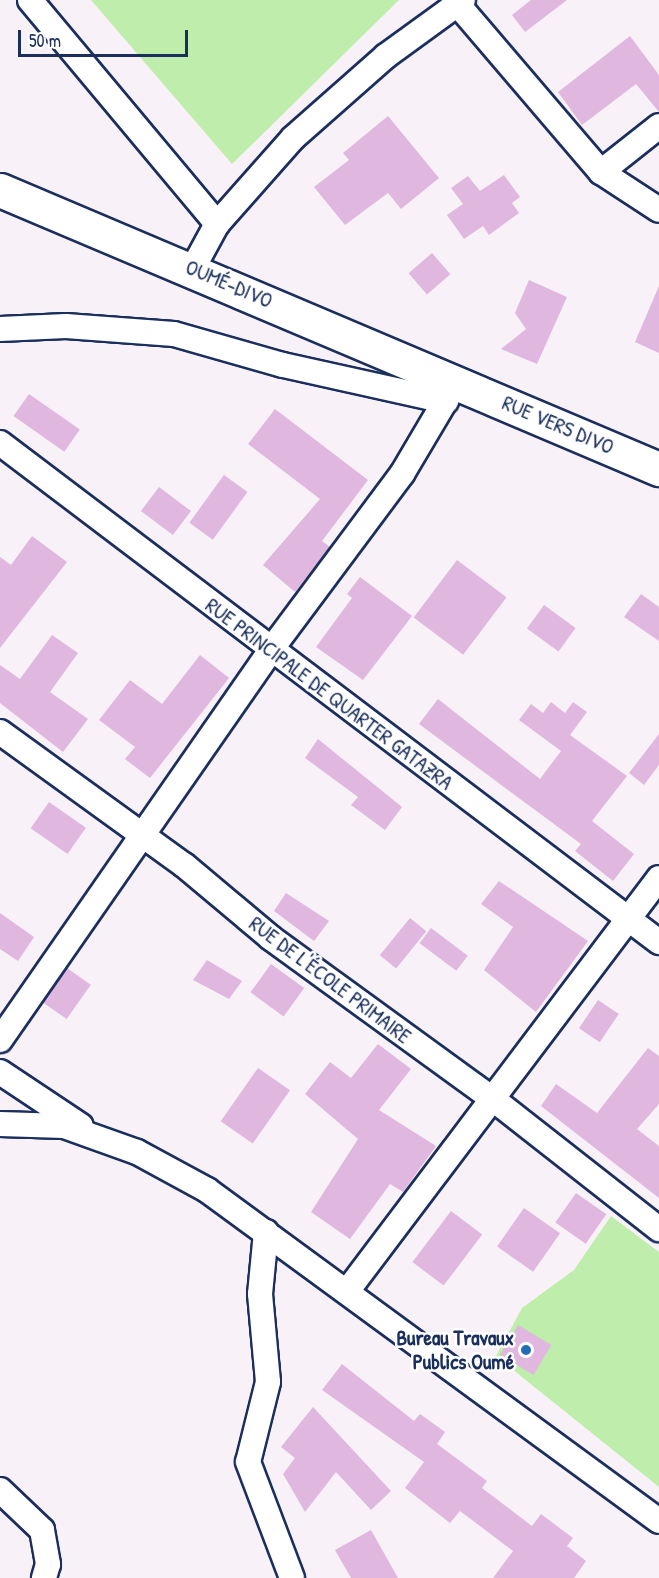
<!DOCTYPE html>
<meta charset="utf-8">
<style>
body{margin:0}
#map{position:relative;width:659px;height:1578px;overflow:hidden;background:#f9f1f8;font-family:"Patrick Hand",sans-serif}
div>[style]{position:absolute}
.green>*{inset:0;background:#bfedab}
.building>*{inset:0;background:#e0b7de;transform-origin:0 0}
.roads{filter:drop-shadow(2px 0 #1b2f5e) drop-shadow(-2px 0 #1b2f5e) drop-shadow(0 2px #1b2f5e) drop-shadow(0 -2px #1b2f5e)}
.street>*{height:24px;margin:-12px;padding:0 12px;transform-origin:12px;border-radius:12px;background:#fff}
.secondary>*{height:33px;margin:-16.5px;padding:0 16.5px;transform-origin:16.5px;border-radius:16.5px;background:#fff}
.dots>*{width:16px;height:16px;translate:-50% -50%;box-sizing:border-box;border:3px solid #fff;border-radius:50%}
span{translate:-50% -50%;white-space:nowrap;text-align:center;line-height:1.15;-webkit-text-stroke:5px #fff;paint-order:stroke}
.street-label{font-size:21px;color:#1b2f5e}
.poi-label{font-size:21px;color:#1b2f5e;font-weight:700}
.right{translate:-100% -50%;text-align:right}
.scale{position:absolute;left:18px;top:30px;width:170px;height:27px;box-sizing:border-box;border:3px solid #1b2f5e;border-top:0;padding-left:8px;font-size:18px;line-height:21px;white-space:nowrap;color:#1b2f5e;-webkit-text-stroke:4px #fff;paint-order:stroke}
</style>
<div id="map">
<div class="green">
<i style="clip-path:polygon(91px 0,399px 0,232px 164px)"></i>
<i style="clip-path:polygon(611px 1216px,659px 1252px,659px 1487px,496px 1356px,522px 1308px,574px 1270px)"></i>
</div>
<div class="building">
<i style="clip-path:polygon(531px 0,567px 0,525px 32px,512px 15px)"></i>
<i style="clip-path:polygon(630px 36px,659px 75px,659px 112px,636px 84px,582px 125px,558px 92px)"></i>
<i style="clip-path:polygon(388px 116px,439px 178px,401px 209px,388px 193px,345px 225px,314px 187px,349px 160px,343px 153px)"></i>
<i style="clip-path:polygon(504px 175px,520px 197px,512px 203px,519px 213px,489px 235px,483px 226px,464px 239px,447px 215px,463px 204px,451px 188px,468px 176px,480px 191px)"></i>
<i style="left:432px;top:253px;width:28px;height:31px;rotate:49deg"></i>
<i style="clip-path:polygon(529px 280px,567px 297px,537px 364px,501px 349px,526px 329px,515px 313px)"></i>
<i style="clip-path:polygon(659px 286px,659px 353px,635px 342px)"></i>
<i style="left:29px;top:394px;width:62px;height:27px;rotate:35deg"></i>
<i style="clip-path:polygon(275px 409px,368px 480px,322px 541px,330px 547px,295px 592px,263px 565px,320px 499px,248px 444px)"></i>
<i style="left:224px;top:475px;width:29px;height:59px;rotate:36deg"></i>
<i style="left:159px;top:487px;width:40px;height:30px;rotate:37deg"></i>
<i style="clip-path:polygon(32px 536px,67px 562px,0 648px,0 557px,11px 565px)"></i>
<i style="left:457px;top:560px;width:62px;height:72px;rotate:37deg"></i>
<i style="clip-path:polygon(360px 577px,412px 616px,363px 680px,316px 647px,352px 598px,347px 594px)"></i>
<i style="clip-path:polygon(641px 594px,659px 607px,659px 641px,624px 617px)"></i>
<i style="left:544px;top:605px;width:39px;height:29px;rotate:36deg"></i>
<i style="clip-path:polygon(52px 635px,78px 653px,50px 692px,88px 719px,63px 752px,0 703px,0 665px,20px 679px)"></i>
<i style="clip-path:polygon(200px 655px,229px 678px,150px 778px,125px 759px,135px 747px,99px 720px,130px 680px,162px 704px)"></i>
<i style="clip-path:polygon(438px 699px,540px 779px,561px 751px,519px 720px,531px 704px,543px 713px,551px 702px,565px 713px,573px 702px,587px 712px,570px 735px,627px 776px,592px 821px,634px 854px,613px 881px,575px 851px,581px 844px,419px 724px)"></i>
<i style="clip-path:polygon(659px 734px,659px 765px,644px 785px,629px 773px)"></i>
<i style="clip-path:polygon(318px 739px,402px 807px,385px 830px,351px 805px,358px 797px,305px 758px)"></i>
<i style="left:49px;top:802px;width:45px;height:32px;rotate:35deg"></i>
<i style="clip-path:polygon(499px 881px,588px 941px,536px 1012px,484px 970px,513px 927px,481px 904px)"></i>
<i style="clip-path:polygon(286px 893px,329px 921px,314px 941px,274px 911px)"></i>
<i style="clip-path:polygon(0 913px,34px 937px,18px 961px,0 949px)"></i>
<i style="left:410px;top:918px;width:21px;height:48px;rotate:39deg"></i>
<i style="left:431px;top:928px;width:46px;height:19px;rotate:37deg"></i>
<i style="clip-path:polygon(207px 960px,242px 981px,229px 999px,193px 980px)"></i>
<i style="left:271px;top:964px;width:41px;height:35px;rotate:36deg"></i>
<i style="left:67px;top:968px;width:29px;height:42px;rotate:35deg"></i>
<i style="left:598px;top:1000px;width:25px;height:34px;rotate:34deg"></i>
<i style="clip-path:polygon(378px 1044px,411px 1069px,379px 1110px,436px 1146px,403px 1192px,390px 1184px,350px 1239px,311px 1212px,358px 1139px,305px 1094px,330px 1062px,351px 1078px)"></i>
<i style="clip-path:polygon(648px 1048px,659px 1056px,659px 1104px,637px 1129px,659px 1146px,659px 1198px,541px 1106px,556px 1084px,597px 1113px)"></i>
<i style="left:258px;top:1068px;width:39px;height:65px;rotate:35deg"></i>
<i style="left:576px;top:1193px;width:37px;height:36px;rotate:35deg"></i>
<i style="left:524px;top:1208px;width:44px;height:47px;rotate:35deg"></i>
<i style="left:451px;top:1211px;width:39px;height:64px;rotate:37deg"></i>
<i style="left:518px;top:1325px;width:39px;height:35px;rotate:31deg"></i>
<i style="clip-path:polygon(342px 1364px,414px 1421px,420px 1414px,445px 1432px,437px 1444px,487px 1481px,482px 1488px,532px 1526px,541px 1514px,573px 1538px,567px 1546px,586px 1561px,574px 1578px,493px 1578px,513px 1551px,460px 1511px,450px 1523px,405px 1488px,424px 1462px,322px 1390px)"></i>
<i style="clip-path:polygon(313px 1407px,391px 1491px,371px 1510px,336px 1472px,305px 1512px,283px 1474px,295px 1458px,281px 1447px)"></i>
<i style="clip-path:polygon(371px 1530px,398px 1578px,351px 1578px,335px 1550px)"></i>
</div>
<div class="roads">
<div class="street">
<i style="left:30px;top:0;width:292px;rotate:50.1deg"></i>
<i style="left:454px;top:0;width:226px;rotate:49.5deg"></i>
<i style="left:601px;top:172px;width:69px;rotate:33.2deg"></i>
<i style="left:601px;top:172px;width:74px;rotate:-38.4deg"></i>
<i style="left:193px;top:268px;width:50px;rotate:-61.4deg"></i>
<i style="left:217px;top:224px;width:115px;rotate:-48.5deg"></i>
<i style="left:293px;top:138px;width:124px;rotate:-41.4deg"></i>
<i style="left:386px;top:56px;width:95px;rotate:-36deg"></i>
<i style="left:0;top:329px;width:66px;rotate:-2.6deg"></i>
<i style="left:66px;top:326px;width:108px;rotate:4.2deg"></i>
<i style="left:174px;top:334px;width:113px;rotate:15.9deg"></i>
<i style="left:283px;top:365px;width:167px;rotate:12.5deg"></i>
<i style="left:0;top:443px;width:827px;rotate:37.13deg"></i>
<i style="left:0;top:732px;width:227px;rotate:35.9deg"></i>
<i style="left:184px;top:865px;width:114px;rotate:40deg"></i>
<i style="left:271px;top:938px;width:274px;rotate:36deg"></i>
<i style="left:493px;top:1099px;width:211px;rotate:38.1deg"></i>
<i style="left:0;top:1040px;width:474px;rotate:-55.2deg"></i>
<i style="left:270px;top:651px;width:221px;rotate:-53.3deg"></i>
<i style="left:402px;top:474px;width:108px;rotate:-59.4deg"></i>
<i style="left:0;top:1072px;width:97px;rotate:33.7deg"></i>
<i style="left:0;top:1124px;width:64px;rotate:1.8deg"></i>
<i style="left:64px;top:1126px;width:77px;rotate:19.6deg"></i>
<i style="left:137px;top:1152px;width:80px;rotate:28.5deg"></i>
<i style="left:207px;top:1190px;width:560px;rotate:36.22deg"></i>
<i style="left:266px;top:1232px;width:62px;rotate:95.5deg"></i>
<i style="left:260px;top:1294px;width:88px;rotate:84.8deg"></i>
<i style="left:268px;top:1382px;width:82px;rotate:104deg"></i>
<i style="left:248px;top:1462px;width:124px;rotate:69.2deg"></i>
<i style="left:348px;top:1290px;width:516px;rotate:-52.95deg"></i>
<i style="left:0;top:1490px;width:58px;rotate:43.6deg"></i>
<i style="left:42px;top:1530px;width:35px;rotate:80deg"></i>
<i style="left:48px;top:1564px;width:15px;rotate:106deg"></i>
</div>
<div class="secondary">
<i style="left:0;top:190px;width:716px;rotate:22.95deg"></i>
</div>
</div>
<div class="dots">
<i style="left:526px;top:1350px;background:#1f6fb2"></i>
</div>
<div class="street-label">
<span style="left:229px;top:284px;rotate:23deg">OUMÉ-DIVO</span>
<span style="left:558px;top:425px;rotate:23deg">RUE VERS DIVO</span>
<span style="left:329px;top:694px;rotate:37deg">RUE PRINCIPALE DE QUARTER GATAZRA</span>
<span style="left:330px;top:980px;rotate:37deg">RUE DE L'ÉCOLE PRIMAIRE</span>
</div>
<div class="poi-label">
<span class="right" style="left:514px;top:1350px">Bureau Travaux<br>Publics Oumé</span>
</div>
<div class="scale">50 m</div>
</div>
